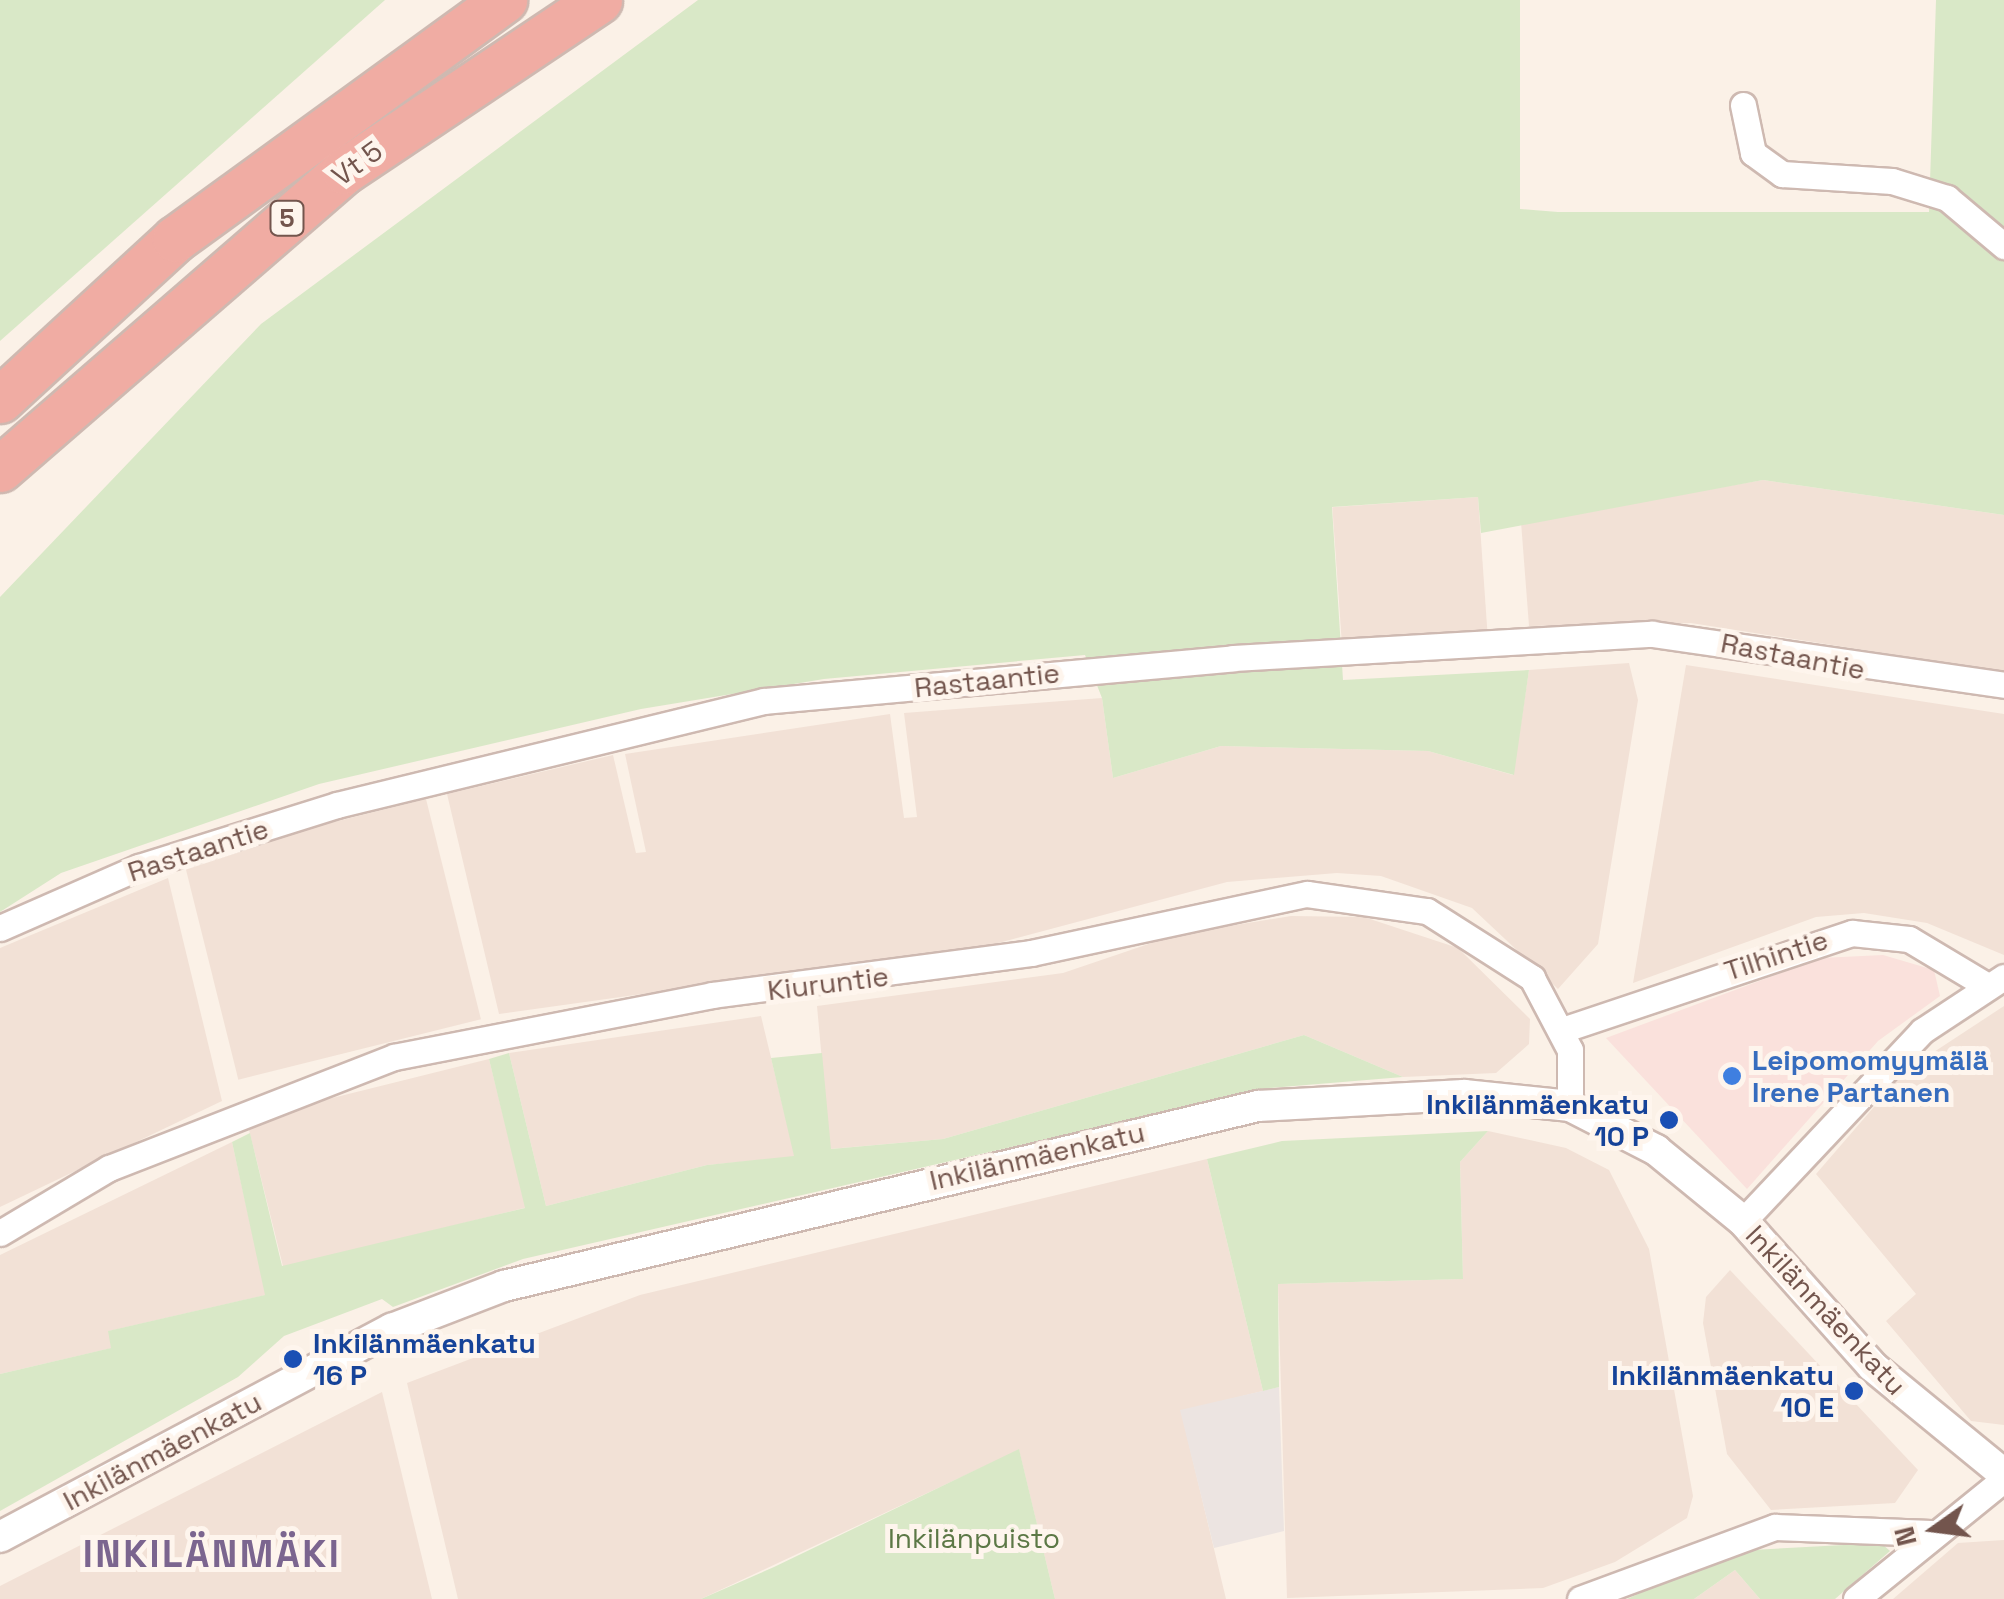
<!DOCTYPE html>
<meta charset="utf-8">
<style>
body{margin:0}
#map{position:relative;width:2004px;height:1599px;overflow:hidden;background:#fbf1e7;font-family:"Space Grotesk",sans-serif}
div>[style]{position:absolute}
.residential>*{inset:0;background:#f2e1d6;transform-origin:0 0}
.commercial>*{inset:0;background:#fae1dc}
.industrial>*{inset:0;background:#ece4e1}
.green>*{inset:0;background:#d9e8c7}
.roads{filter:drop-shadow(2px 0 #ceb9b1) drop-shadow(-2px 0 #ceb9b1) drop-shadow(0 2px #ceb9b1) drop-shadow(0 -2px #ceb9b1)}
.minor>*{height:25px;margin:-12.5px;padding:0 12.5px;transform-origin:12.5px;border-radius:12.5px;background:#fff}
.tertiary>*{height:30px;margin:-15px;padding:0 15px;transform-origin:15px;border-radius:15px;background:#fff}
.motorway>*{height:45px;margin:-22.5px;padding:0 22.5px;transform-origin:22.5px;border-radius:22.5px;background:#f0aca3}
.dots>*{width:28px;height:28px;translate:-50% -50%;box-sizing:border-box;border:5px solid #fef5ed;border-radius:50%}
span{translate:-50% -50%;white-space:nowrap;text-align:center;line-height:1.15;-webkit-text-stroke:10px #fef5ed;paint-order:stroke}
.shield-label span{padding:2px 8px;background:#fef5ed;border:2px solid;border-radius:8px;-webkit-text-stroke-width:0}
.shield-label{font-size:25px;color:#73554d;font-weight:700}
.street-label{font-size:28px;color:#73554d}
.shop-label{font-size:28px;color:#366cbe;font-weight:700}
.left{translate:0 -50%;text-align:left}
.transit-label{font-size:28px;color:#164399;font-weight:700}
.right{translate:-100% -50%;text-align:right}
.park-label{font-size:28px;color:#5c7846}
.district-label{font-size:38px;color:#7b658f;font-weight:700;letter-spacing:2.5px}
.north{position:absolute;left:1884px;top:1479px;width:100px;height:100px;-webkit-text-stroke:8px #fef5ed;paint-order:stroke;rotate:256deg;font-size:28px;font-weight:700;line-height:40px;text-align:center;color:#73554d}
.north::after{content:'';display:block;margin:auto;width:35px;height:45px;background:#73554d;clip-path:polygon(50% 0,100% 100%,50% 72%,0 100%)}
</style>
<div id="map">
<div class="residential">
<i style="clip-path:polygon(1763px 480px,2004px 515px,2004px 672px,1691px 623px,1529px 626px,1521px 522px)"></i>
<i style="left:1478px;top:497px;width:133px;height:146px;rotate:86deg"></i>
<i style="clip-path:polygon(1629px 663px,1638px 700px,1598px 944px,1558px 989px,1472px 908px,1381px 876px,1337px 873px,1227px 882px,987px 946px,499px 1014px,447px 794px,613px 755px,636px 853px,646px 852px,625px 754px,890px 714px,904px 818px,917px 817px,904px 713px,1102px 698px,1113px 778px,1221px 746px,1428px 751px,1513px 775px,1529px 670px)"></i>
<i style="clip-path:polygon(1686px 665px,2004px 714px,2004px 955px,1927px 923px,1864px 913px,1816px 917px,1633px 983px)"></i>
<i style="left:426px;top:799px;width:227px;height:250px;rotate:76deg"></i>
<i style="clip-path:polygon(168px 878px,222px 1101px,0 1207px,0 948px)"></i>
<i style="clip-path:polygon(1291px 916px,1364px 917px,1458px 948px,1530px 1019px,1529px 1044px,1496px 1073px,1403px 1077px,1304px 1035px,943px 1139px,830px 1149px,817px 1006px,1063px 973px,1175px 935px)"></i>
<i style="clip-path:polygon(2004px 1006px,2004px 1425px,1971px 1421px,1886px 1321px,1916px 1294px,1816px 1174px,1905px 1071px)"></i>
<i style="clip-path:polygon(761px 1016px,795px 1157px,707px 1165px,546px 1206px,509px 1053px)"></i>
<i style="left:489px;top:1059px;width:153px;height:250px;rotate:76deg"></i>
<i style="clip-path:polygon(1488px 1131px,1566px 1148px,1609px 1170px,1649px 1249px,1693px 1496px,1687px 1518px,1615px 1562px,1543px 1588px,1287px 1598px,1278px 1284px,1463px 1279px,1460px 1162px)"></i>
<i style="clip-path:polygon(232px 1142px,266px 1295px,109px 1331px,112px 1348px,0 1374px,0 1255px)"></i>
<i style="clip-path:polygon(1207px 1159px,1263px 1391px,1181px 1411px,1226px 1599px,1055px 1599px,1019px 1450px,701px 1599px,458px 1599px,407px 1383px,640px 1295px)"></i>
<i style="clip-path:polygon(1730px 1270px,1918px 1470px,1895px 1503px,1771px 1510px,1727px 1454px,1703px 1323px,1706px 1297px)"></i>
<i style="clip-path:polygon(382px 1392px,432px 1599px,0 1599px,0 1586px)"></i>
<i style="clip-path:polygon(2004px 1540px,2004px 1599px,1893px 1599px,1958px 1543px)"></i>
<i style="clip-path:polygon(1735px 1570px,1760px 1599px,1694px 1599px)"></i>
</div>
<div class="commercial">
<i style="clip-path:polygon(1883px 955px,1934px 970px,1940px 996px,1878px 1041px,1747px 1189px,1606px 1038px,1821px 958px)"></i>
</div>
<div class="industrial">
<i style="clip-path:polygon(1279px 1387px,1284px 1531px,1214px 1548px,1180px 1410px)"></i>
</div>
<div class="green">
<i style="clip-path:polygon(0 0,385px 0,0 341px)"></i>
<i style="clip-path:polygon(698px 0,1520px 0,1520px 209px,1558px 212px,1929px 212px,1936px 0,2004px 0,2004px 515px,1763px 480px,1481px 533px,1478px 497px,1332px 507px,1343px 680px,1529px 670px,1514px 775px,1428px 751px,1221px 746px,1113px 778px,1102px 698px,1085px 655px,824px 679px,641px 709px,319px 784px,61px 873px,0 912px,0 597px,261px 324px)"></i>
<i style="clip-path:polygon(1304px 1035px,1403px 1077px,1269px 1088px,523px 1259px,393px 1307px,382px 1299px,284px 1336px,238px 1377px,0 1511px,0 1374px,111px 1348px,108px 1331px,265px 1295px,232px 1142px,250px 1133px,282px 1266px,525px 1208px,489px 1059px,509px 1053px,546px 1206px,707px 1165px,794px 1156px,771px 1058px,822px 1053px,831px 1149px,943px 1139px)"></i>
<i style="clip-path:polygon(1488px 1131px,1460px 1162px,1463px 1279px,1278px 1284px,1279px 1387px,1263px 1391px,1207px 1159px,1282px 1141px)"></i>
<i style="clip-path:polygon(1019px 1449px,1055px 1599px,701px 1599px,774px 1567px)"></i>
<i style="clip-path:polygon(1881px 1543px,1890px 1551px,1835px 1599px,1760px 1599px,1735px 1570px,1694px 1599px,1627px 1599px,1734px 1551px)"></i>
</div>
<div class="roads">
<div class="minor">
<i style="left:1743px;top:105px;width:49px;rotate:78.2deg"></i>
<i style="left:1753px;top:153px;width:36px;rotate:36deg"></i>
<i style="left:1782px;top:174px;width:110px;rotate:3.6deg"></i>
<i style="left:1892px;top:181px;width:58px;rotate:17.2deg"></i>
<i style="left:1947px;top:198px;width:75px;rotate:40.1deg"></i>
<i style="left:0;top:928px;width:152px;rotate:-23.7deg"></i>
<i style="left:139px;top:867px;width:207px;rotate:-17.4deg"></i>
<i style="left:337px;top:805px;width:439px;rotate:-13.7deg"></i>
<i style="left:764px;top:701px;width:471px;rotate:-5.2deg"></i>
<i style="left:1233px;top:658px;width:420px;rotate:-3.3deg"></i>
<i style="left:1652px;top:634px;width:356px;rotate:8.2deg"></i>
<i style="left:1562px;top:1030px;width:306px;rotate:-18.5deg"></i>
<i style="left:1852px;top:933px;width:57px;rotate:6deg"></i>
<i style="left:1909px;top:939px;width:90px;rotate:30.9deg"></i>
<i style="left:1743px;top:1221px;width:261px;rotate:-46.7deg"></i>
<i style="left:1922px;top:1031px;width:98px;rotate:-33.4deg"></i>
<i style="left:0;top:1233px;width:127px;rotate:-30.8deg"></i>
<i style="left:109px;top:1168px;width:306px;rotate:-21.3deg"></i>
<i style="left:394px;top:1057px;width:324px;rotate:-11deg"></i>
<i style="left:712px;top:995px;width:322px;rotate:-7.5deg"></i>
<i style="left:1031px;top:953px;width:282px;rotate:-12.1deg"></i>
<i style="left:1307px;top:894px;width:121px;rotate:8.1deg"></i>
<i style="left:1427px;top:911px;width:125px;rotate:32.5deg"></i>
<i style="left:1532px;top:978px;width:81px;rotate:62.2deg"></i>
<i style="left:1570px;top:1050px;width:56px;rotate:90deg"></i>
<i style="left:1580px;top:1599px;width:208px;rotate:-20.3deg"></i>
<i style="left:1775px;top:1527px;width:156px;rotate:2.2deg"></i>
<i style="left:1856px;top:1599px;width:191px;rotate:-39deg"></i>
</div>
<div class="tertiary">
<i style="left:0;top:1537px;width:444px;rotate:-28deg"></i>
<i style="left:392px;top:1329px;width:120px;rotate:-21deg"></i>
<i style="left:504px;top:1286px;width:775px;rotate:-13.43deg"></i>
<i style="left:1258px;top:1106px;width:206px;rotate:-3.1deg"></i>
<i style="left:1464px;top:1095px;width:107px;rotate:5.9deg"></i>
<i style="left:1570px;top:1106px;width:97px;rotate:27.1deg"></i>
<i style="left:1656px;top:1150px;width:112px;rotate:39.2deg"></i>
<i style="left:1743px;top:1221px;width:194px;rotate:48.3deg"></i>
<i style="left:1872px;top:1366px;width:171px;rotate:39.3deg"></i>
</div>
<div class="motorway">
<i style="left:0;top:400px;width:238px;rotate:-42.6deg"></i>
<i style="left:175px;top:239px;width:407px;rotate:-36deg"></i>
<i style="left:0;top:469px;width:455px;rotate:-40.9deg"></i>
<i style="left:344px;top:171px;width:307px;rotate:-33.8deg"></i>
</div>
</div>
<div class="dots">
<i style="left:1732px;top:1076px;background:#3f7fe0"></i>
<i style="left:1669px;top:1120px;background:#1a4fb4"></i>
<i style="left:293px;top:1359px;background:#1a4fb4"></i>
<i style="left:1854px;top:1391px;background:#1a4fb4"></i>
</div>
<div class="shield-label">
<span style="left:287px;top:218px">5</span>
</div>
<div class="street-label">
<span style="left:357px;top:163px;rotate:-36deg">Vt 5</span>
<span style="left:1793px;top:656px;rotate:11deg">Rastaantie</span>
<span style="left:987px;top:680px;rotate:-6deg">Rastaantie</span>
<span style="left:198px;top:850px;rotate:-18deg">Rastaantie</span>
<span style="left:1776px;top:955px;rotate:-18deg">Tilhintie</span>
<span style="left:828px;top:983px;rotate:-7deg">Kiuruntie</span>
<span style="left:1037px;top:1156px;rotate:-13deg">Inkilänmäenkatu</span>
<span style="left:1826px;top:1310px;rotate:47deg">Inkilänmäenkatu</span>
<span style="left:162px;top:1451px;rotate:-28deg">Inkilänmäenkatu</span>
</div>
<div class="shop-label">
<span class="left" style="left:1752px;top:1076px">Leipomomyymälä<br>Irene Partanen</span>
</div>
<div class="transit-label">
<span class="right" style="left:1649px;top:1120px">Inkilänmäenkatu<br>10 P</span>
<span class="left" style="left:313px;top:1359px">Inkilänmäenkatu<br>16 P</span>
<span class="right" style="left:1834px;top:1391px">Inkilänmäenkatu<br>10 E</span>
</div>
<div class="park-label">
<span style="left:974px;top:1538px">Inkilänpuisto</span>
</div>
<div class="district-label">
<span style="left:212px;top:1555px">INKILÄNMÄKI</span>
</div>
<div class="north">N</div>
</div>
